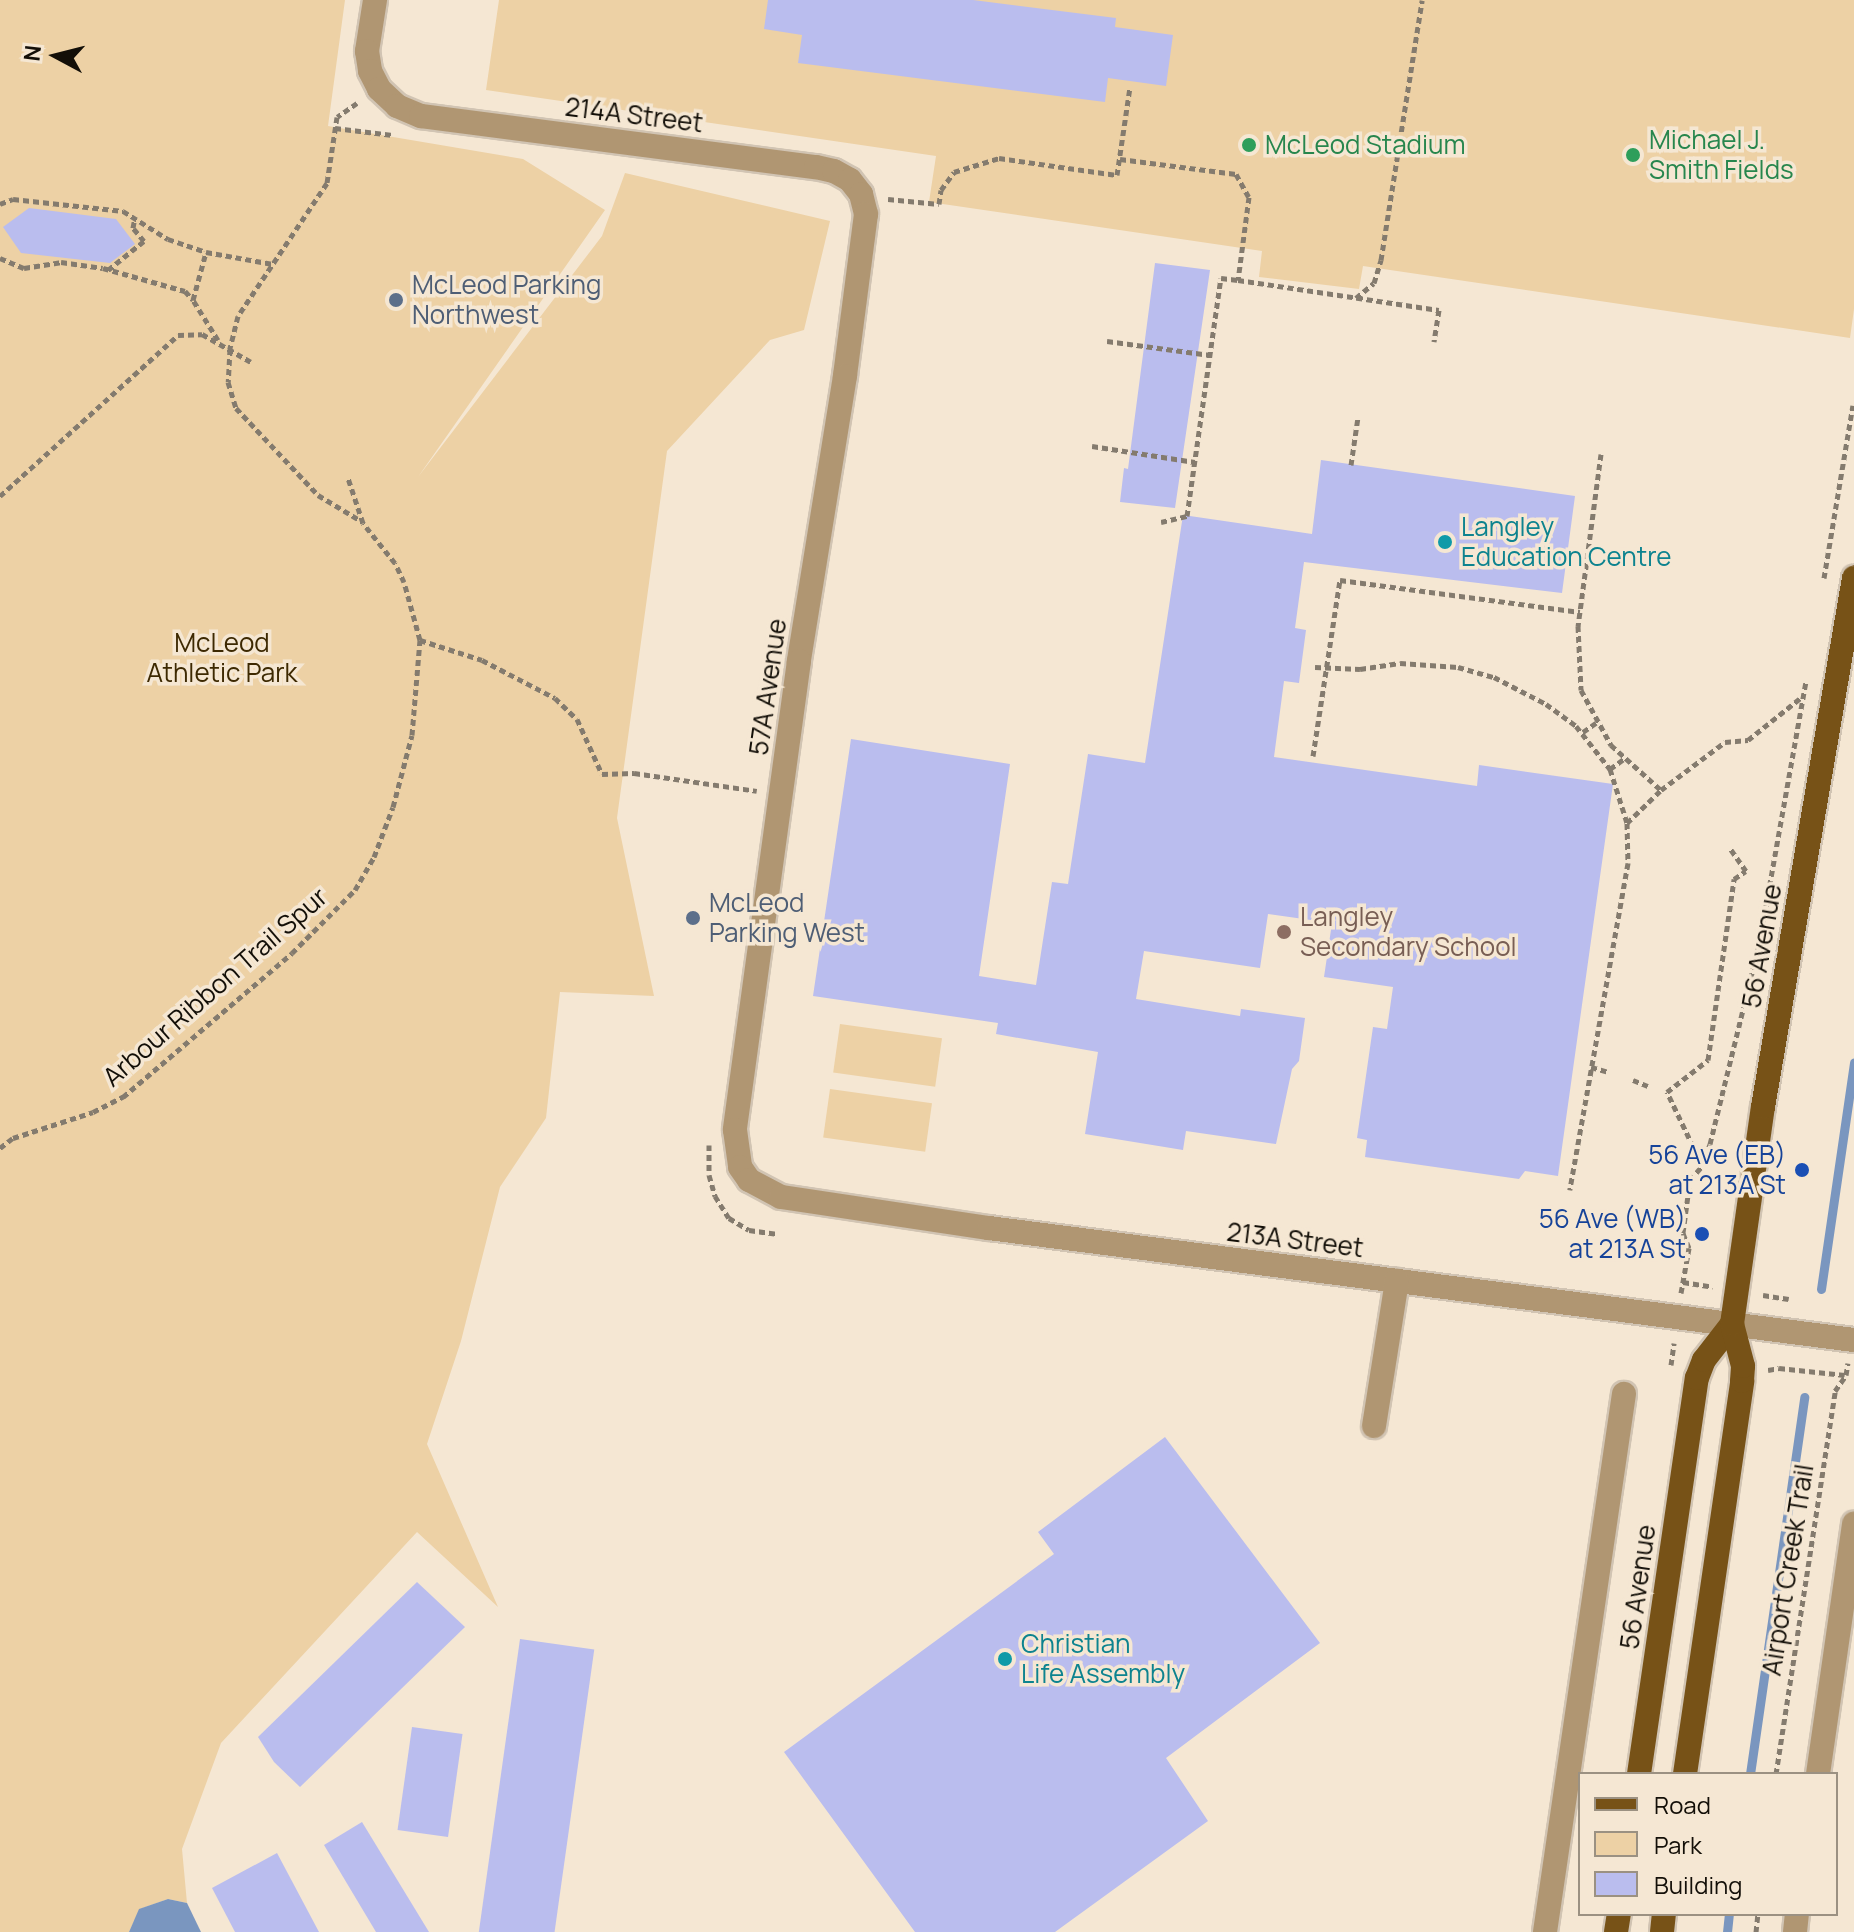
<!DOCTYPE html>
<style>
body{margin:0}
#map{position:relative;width:1854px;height:1932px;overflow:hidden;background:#f5e7d3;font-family:Manrope,sans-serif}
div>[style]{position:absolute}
.green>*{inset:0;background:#edd1a5;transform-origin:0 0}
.water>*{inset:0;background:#7a96bf}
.stream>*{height:9px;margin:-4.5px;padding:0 4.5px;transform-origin:4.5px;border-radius:4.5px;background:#7a96bf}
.building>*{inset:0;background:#babdee;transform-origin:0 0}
.path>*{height:5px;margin-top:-2.5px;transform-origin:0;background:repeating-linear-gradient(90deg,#847b6e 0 6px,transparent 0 10px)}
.roads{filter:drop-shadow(2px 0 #d1c4b3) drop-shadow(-2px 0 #d1c4b3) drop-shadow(0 2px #d1c4b3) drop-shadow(0 -2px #d1c4b3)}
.minor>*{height:24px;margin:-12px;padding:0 12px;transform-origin:12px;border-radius:12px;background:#b09672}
.major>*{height:24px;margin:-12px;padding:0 12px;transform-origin:12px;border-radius:12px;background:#775217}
.dots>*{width:22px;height:22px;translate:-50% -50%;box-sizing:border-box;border:4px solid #f5e7d3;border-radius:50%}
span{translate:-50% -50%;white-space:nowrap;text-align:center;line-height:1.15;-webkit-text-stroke:7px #f5e7d3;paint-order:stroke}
.street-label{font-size:26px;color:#130f08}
.leisure-label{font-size:26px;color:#27864d}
.left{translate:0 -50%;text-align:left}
.service-label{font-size:26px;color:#4e5e75}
.culture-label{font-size:26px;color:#0d838f}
.park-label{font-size:26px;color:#3d2902}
.education-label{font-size:26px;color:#785e54}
.transit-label{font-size:26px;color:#164399}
.right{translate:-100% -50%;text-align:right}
.legend{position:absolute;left:1578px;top:1772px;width:260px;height:144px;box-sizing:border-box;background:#f5e7d3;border:2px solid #9b9182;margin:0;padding:10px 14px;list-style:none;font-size:24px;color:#130f08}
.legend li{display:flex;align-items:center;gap:16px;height:40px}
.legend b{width:40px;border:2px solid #9b9182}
.north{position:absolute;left:16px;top:16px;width:80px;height:80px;-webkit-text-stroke:6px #f5e7d3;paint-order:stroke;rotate:277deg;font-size:22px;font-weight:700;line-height:32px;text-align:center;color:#130f08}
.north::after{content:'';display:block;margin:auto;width:28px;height:36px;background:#130f08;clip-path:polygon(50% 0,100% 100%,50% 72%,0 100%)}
</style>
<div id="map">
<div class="green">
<i style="clip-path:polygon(0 0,345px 0,328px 126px,523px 159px,605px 210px,418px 477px,602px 236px,625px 173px,830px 221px,804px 330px,770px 340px,667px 451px,617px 818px,654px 996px,560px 992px,546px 1118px,500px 1187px,461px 1341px,427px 1444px,498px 1607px,417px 1532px,221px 1743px,182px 1849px,187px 1903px,168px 1899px,140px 1909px,129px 1932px,0 1932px)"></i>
<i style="clip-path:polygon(499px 0,1854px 0,1854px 309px,1850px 338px,1363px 266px,1359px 289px,1259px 277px,1262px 251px,929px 202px,936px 156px,486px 90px)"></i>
<i style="left:840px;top:1024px;width:103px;height:49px;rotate:8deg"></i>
<i style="left:830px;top:1089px;width:103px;height:49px;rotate:8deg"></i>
</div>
<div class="water">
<i style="clip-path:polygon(168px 1899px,187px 1903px,201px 1932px,129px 1932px,139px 1909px)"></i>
</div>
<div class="stream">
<i style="left:1821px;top:1289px;width:229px;rotate:-81.7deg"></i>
<i style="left:1750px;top:1774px;width:381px;rotate:-81.8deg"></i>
<i style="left:1727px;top:1932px;width:18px;rotate:-84deg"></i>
</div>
<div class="building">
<i style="clip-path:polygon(768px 0,973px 0,1116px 18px,1115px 27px,1173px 35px,1166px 86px,1108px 78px,1105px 102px,798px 63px,802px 35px,764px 29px)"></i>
<i style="clip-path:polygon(29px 208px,116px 219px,135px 244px,110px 263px,21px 253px,3px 227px)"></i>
<i style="clip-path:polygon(1155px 263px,1210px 270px,1175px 508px,1120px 502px,1124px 468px,1128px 469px)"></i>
<i style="clip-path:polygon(1321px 460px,1575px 496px,1562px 593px,1304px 562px,1295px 628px,1306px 630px,1299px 683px,1284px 681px,1274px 757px,1477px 786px,1479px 765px,1613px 784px,1558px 1176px,1525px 1171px,1519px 1179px,1365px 1157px,1367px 1140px,1357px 1138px,1373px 1027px,1387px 1029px,1393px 987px,1324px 977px,1332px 923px,1268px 914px,1260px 968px,1144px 951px,1136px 999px,1240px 1016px,1241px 1009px,1305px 1018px,1299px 1061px,1292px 1069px,1276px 1144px,1186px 1131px,1183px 1150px,1085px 1134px,1098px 1052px,996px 1034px,998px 1023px,813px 996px,851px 739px,1010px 764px,979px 976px,1036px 985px,1052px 882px,1068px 884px,1088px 754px,1145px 763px,1183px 515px,1312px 534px)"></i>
<i style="clip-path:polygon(1165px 1437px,1320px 1643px,1166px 1758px,1208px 1821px,1055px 1932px,915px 1932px,784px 1752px,1054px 1554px,1038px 1532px)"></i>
<i style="clip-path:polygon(417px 1582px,465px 1627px,300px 1787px,274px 1762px,258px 1737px)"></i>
<i style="left:520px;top:1639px;width:75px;height:296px;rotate:8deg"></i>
<i style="left:412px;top:1727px;width:51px;height:104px;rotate:8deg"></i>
<i style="clip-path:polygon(362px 1822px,429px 1932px,376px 1932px,324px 1845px)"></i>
<i style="clip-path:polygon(277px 1853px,319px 1932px,235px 1932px,212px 1888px)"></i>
</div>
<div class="path">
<i style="left:357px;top:103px;width:24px;rotate:145deg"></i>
<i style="left:337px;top:117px;width:67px;rotate:98.6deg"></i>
<i style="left:327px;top:183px;width:160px;rotate:123.8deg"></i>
<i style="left:238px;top:316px;width:34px;rotate:104deg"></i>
<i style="left:230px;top:349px;width:33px;rotate:93deg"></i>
<i style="left:228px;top:382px;width:27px;rotate:73deg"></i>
<i style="left:236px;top:408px;width:120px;rotate:46.7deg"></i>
<i style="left:318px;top:495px;width:52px;rotate:31deg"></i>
<i style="left:335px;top:128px;width:58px;rotate:6.9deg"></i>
<i style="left:1120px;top:159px;width:117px;rotate:7.4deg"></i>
<i style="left:1236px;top:174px;width:26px;rotate:61deg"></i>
<i style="left:1249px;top:197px;width:84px;rotate:97.5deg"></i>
<i style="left:1238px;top:280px;width:203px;rotate:8.5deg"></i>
<i style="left:1439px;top:310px;width:32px;rotate:99deg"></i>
<i style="left:888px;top:199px;width:51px;rotate:5.6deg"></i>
<i style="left:939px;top:204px;width:14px;rotate:-82deg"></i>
<i style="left:941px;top:190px;width:22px;rotate:-54deg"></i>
<i style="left:954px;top:172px;width:47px;rotate:-17.3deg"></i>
<i style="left:999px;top:158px;width:119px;rotate:8.2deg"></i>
<i style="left:1117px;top:175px;width:89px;rotate:-81.6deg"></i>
<i style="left:0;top:204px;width:14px;rotate:-21deg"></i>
<i style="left:13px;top:199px;width:111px;rotate:6.2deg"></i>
<i style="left:123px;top:211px;width:53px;rotate:31.9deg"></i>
<i style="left:168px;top:239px;width:40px;rotate:18.9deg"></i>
<i style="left:0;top:258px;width:26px;rotate:23deg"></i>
<i style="left:24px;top:268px;width:37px;rotate:-9deg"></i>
<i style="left:61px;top:262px;width:42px;rotate:8.1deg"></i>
<i style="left:103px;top:268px;width:85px;rotate:15.7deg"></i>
<i style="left:185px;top:291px;width:12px;rotate:48deg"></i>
<i style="left:108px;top:270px;width:46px;rotate:-38.9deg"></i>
<i style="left:144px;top:241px;width:17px;rotate:-130deg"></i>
<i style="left:133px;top:228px;width:11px;rotate:-80deg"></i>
<i style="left:1356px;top:298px;width:23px;rotate:-40deg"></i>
<i style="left:1374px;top:283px;width:24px;rotate:-73deg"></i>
<i style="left:1381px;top:260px;width:263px;rotate:-81deg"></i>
<i style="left:218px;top:340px;width:47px;rotate:-122deg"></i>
<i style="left:193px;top:300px;width:50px;rotate:-74.8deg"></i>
<i style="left:206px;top:252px;width:68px;rotate:10.2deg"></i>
<i style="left:1107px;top:341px;width:104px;rotate:7.7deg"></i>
<i style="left:1092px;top:446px;width:104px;rotate:8.8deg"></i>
<i style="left:1601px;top:454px;width:174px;rotate:97.6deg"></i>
<i style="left:1578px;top:626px;width:64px;rotate:87.3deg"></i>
<i style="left:1581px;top:690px;width:63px;rotate:61.4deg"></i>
<i style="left:1611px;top:745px;width:67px;rotate:42deg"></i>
<i style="left:1351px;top:465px;width:49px;rotate:-81.7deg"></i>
<i style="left:0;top:496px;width:240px;rotate:-42.1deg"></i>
<i style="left:178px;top:335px;width:24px;rotate:-2deg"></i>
<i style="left:202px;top:334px;width:56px;rotate:29.7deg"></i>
<i style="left:1161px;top:522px;width:27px;rotate:-13deg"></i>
<i style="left:1187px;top:516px;width:240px;rotate:-81.9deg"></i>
<i style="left:1221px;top:278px;width:17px;rotate:7deg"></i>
<i style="left:1824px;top:578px;width:175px;rotate:-80.5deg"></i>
<i style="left:420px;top:640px;width:65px;rotate:17.9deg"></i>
<i style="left:482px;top:660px;width:82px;rotate:27.5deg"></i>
<i style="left:555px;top:698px;width:30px;rotate:44deg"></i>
<i style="left:577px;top:719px;width:60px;rotate:65.6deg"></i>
<i style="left:602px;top:774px;width:32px;rotate:-2deg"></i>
<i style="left:634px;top:773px;width:124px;rotate:8.3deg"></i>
<i style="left:1315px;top:667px;width:45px;rotate:2.5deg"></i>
<i style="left:1360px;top:669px;width:40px;rotate:-8.5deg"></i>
<i style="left:1400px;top:663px;width:58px;rotate:3.9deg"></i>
<i style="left:1458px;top:667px;width:37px;rotate:16deg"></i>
<i style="left:1494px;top:677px;width:59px;rotate:27.4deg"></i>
<i style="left:1546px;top:704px;width:37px;rotate:36deg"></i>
<i style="left:1576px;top:726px;width:55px;rotate:51.7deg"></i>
<i style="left:1610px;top:769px;width:57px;rotate:72.5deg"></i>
<i style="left:1627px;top:823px;width:40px;rotate:88.6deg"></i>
<i style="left:1628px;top:863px;width:332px;rotate:100.1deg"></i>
<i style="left:1583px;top:732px;width:16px;rotate:-35deg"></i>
<i style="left:1313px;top:756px;width:178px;rotate:-81.3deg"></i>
<i style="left:1340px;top:580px;width:242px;rotate:7.6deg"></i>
<i style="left:1610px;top:769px;width:17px;rotate:-36deg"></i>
<i style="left:1627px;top:823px;width:47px;rotate:-44.1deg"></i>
<i style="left:1661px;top:790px;width:80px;rotate:-36.9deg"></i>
<i style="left:1725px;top:742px;width:23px;rotate:-5deg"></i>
<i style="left:1748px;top:740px;width:70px;rotate:-38.7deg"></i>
<i style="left:1591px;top:1067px;width:18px;rotate:16deg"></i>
<i style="left:1633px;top:1080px;width:16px;rotate:22deg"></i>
<i style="left:709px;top:1145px;width:30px;rotate:90deg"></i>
<i style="left:709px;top:1175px;width:22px;rotate:74deg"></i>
<i style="left:715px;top:1196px;width:26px;rotate:58deg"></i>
<i style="left:729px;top:1218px;width:23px;rotate:31deg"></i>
<i style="left:749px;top:1230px;width:29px;rotate:8deg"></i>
<i style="left:0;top:1148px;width:16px;rotate:-38deg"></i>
<i style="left:13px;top:1138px;width:84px;rotate:-18deg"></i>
<i style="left:93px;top:1112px;width:34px;rotate:-27deg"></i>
<i style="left:123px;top:1097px;width:222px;rotate:-40.4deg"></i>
<i style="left:292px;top:953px;width:89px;rotate:-45deg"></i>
<i style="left:355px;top:890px;width:38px;rotate:-60deg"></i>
<i style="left:374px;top:857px;width:53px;rotate:-69.2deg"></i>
<i style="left:393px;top:807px;width:74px;rotate:-75.2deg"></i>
<i style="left:412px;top:735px;width:95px;rotate:-85.2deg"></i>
<i style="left:420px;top:640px;width:60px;rotate:-105.4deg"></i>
<i style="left:404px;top:582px;width:21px;rotate:-115deg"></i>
<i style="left:395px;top:563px;width:51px;rotate:-128.7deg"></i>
<i style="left:363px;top:523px;width:47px;rotate:-108.4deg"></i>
<i style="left:1702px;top:1165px;width:81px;rotate:-115.6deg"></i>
<i style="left:1667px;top:1092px;width:52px;rotate:-38deg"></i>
<i style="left:1708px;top:1060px;width:183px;rotate:-81.8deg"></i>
<i style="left:1734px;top:879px;width:14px;rotate:-34deg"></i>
<i style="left:1746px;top:871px;width:29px;rotate:-125deg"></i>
<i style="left:1683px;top:1282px;width:30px;rotate:9deg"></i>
<i style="left:1681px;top:1293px;width:46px;rotate:-79.9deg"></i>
<i style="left:1689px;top:1248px;width:16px;rotate:-112deg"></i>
<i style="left:1683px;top:1233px;width:53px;rotate:-82.5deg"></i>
<i style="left:1690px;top:1180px;width:18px;rotate:-49deg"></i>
<i style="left:1702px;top:1166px;width:23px;rotate:-70deg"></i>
<i style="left:1710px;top:1144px;width:205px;rotate:-76.2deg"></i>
<i style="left:1759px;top:945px;width:267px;rotate:-79.9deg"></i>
<i style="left:1763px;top:1295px;width:26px;rotate:9deg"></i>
<i style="left:1671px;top:1365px;width:22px;rotate:-82deg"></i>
<i style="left:1768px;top:1370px;width:11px;rotate:-10deg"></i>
<i style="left:1779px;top:1368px;width:66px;rotate:6.1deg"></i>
<i style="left:1776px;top:1774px;width:388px;rotate:-81.2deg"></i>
<i style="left:1835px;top:1391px;width:19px;rotate:-55deg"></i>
<i style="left:1846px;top:1375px;width:12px;rotate:-81deg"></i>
<i style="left:1756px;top:1932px;width:18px;rotate:-84deg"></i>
</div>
<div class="roads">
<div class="minor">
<i style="left:375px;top:0;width:52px;rotate:98.9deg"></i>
<i style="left:367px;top:51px;width:20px;rotate:81deg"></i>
<i style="left:370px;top:71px;width:20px;rotate:63deg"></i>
<i style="left:379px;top:89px;width:25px;rotate:43deg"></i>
<i style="left:397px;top:106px;width:26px;rotate:23deg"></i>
<i style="left:421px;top:116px;width:398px;rotate:7.4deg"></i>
<i style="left:816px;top:167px;width:18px;rotate:13deg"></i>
<i style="left:834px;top:171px;width:18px;rotate:29deg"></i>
<i style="left:850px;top:180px;width:18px;rotate:52deg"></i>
<i style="left:861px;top:194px;width:21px;rotate:76deg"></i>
<i style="left:866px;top:214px;width:163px;rotate:97.4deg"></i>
<i style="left:845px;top:376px;width:289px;rotate:99.2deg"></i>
<i style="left:799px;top:661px;width:473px;rotate:97.8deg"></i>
<i style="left:735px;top:1130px;width:37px;rotate:82deg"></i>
<i style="left:740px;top:1167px;width:16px;rotate:55deg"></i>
<i style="left:749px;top:1180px;width:36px;rotate:28deg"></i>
<i style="left:781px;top:1197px;width:210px;rotate:8.5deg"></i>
<i style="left:989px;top:1228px;width:872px;rotate:7.38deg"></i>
<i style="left:1374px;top:1426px;width:147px;rotate:-81deg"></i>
<i style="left:1818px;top:1774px;width:253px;rotate:-81.8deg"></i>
<i style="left:1545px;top:1932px;width:544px;rotate:-81.65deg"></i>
<i style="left:1795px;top:1932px;width:18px;rotate:-84deg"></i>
</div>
<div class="major">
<i style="left:1639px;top:1774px;width:400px;rotate:-81.7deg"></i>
<i style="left:1697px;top:1378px;width:19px;rotate:-69deg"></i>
<i style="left:1704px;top:1360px;width:46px;rotate:-52.1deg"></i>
<i style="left:1685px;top:1774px;width:397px;rotate:-81.7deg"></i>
<i style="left:1742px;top:1381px;width:15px;rotate:-86deg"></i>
<i style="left:1743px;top:1366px;width:43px;rotate:-104.7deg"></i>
<i style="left:1732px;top:1324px;width:219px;rotate:-81.9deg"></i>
<i style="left:1763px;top:1107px;width:537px;rotate:-80.24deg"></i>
<i style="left:1616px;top:1932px;width:18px;rotate:-81deg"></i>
<i style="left:1662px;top:1932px;width:18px;rotate:-84deg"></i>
</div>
</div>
<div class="dots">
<i style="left:1249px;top:145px;background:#2e9e5b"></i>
<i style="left:1633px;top:155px;background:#2e9e5b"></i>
<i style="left:396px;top:300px;background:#5c6f8a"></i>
<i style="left:1445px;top:542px;background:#0f9aa8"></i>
<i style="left:693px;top:918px;background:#5c6f8a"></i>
<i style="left:1284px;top:932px;background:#8d6e63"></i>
<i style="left:1802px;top:1170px;background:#1a4fb4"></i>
<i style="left:1702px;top:1234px;background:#1a4fb4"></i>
<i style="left:1005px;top:1659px;background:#0f9aa8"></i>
</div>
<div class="street-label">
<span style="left:634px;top:115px;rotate:7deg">214A Street</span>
<span style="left:768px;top:687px;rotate:-82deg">57A Avenue</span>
<span style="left:1762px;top:946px;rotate:-80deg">56 Avenue</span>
<span style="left:215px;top:987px;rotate:-41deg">Arbour Ribbon Trail Spur</span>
<span style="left:1295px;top:1240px;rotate:7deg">213A Street</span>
<span style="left:1788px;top:1570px;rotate:-81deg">Airport Creek Trail</span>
<span style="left:1638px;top:1587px;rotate:-82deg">56 Avenue</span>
</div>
<div class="leisure-label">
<span class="left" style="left:1649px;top:155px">Michael J.<br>Smith Fields</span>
<span class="left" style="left:1265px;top:145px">McLeod Stadium</span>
</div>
<div class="service-label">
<span class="left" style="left:412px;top:300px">McLeod Parking<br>Northwest</span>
<span class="left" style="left:709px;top:918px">McLeod<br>Parking West</span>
</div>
<div class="culture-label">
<span class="left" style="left:1461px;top:542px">Langley<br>Education Centre</span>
<span class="left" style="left:1021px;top:1659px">Christian<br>Life Assembly</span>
</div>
<div class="park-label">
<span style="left:222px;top:658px">McLeod<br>Athletic Park</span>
</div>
<div class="education-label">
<span class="left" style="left:1300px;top:932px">Langley<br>Secondary School</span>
</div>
<div class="transit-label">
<span class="right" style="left:1786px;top:1170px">56 Ave (EB)<br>at 213A St</span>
<span class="right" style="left:1686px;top:1234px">56 Ave (WB)<br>at 213A St</span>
</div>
<ul class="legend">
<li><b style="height:10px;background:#775217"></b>Road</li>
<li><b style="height:22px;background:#edd1a5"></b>Park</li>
<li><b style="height:22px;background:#babdee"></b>Building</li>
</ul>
<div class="north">N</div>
</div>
